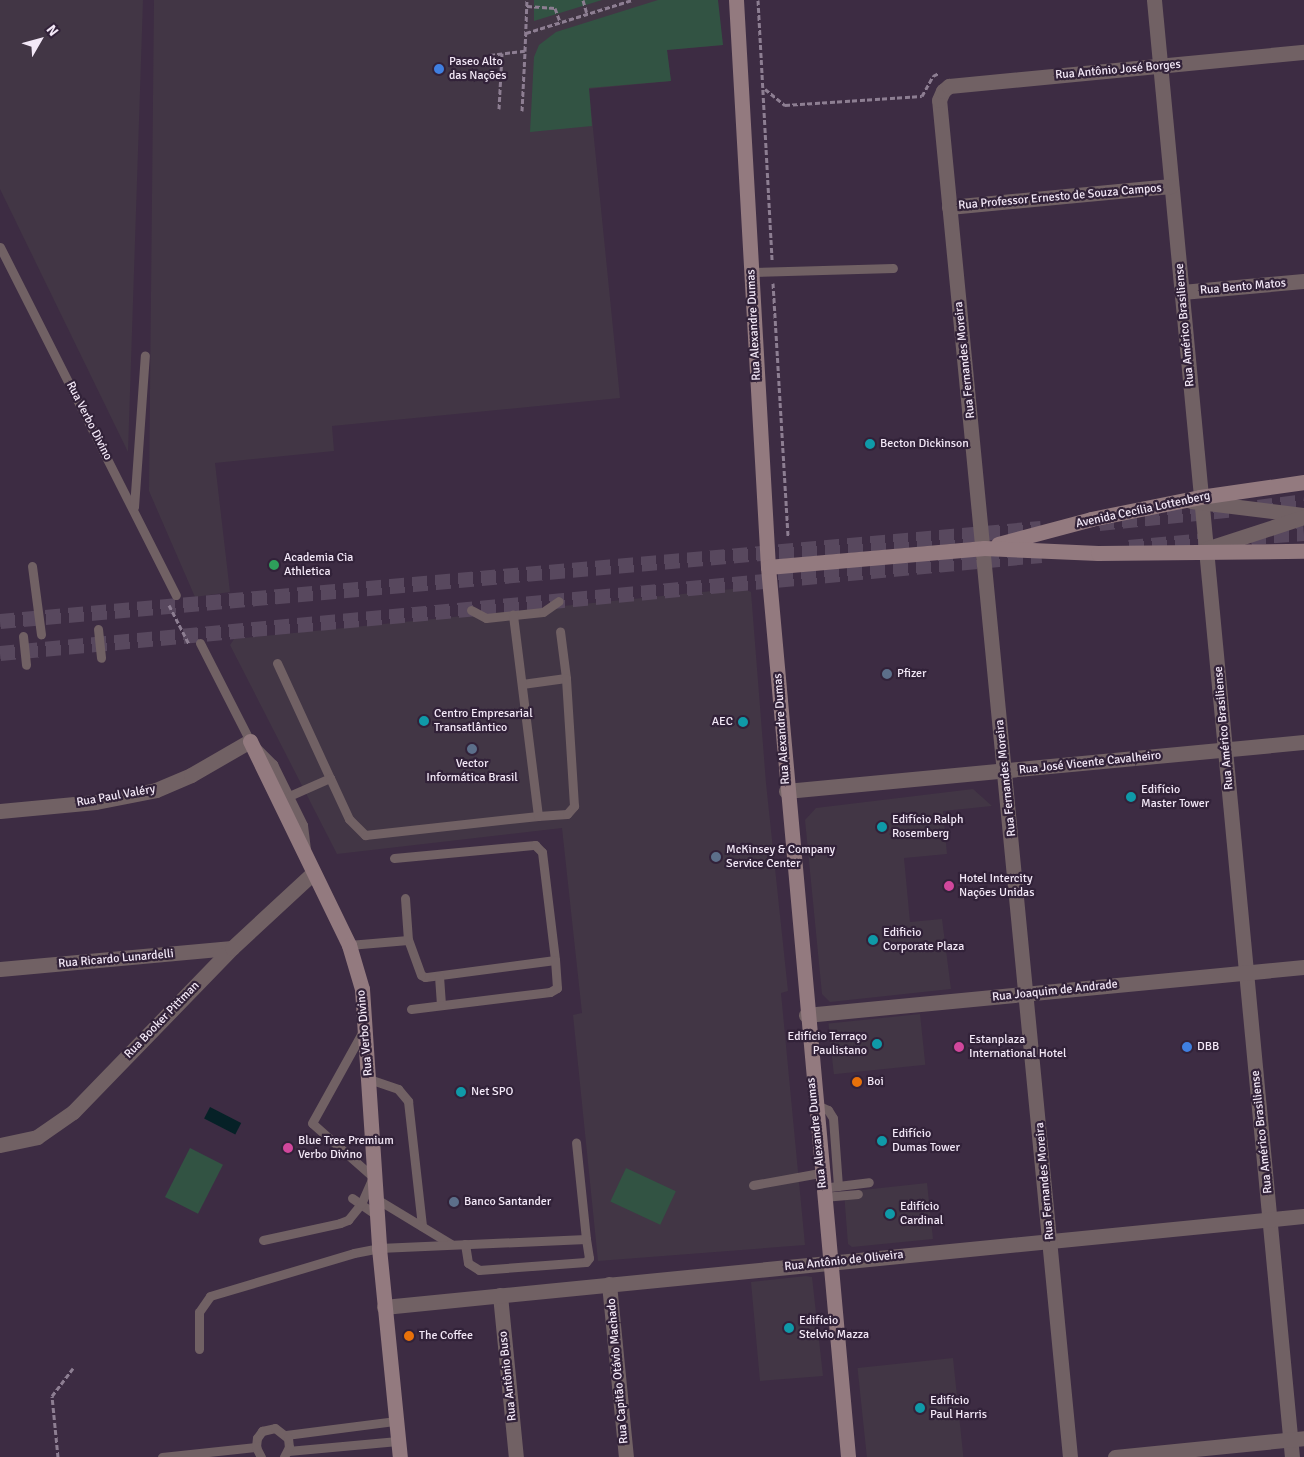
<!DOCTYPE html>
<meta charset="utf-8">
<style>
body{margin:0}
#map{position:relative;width:1304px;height:1457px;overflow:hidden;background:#3d2c43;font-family:Signika,sans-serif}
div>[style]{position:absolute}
.commercial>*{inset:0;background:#423645;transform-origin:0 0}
.green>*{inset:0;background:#325343;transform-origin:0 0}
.water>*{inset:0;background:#062127;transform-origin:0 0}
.secondary-tunnel>*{height:15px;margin-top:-7.5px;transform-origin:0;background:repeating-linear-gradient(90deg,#58485e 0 15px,transparent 0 23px)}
.path>*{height:3px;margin-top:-1.5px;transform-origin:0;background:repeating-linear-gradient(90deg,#8d7e92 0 5px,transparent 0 7.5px)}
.lane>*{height:9px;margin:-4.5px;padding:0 4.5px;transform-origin:4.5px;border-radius:4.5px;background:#716164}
.street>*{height:15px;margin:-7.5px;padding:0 7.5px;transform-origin:7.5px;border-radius:7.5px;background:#716164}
.secondary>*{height:15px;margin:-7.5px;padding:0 7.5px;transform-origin:7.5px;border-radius:7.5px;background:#937a7f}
.dots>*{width:14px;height:14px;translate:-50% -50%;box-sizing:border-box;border:2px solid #322239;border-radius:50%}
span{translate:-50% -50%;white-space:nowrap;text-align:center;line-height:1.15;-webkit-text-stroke:4.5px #322239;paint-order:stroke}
.poi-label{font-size:12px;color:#f3e8f7}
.left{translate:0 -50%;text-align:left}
.right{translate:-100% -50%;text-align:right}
.street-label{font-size:12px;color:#f3e8f7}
.north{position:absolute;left:15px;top:15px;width:50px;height:50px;-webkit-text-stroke:4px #322239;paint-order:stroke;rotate:52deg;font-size:14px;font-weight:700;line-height:20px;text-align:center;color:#f3e8f7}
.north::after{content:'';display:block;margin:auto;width:18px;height:22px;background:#f3e8f7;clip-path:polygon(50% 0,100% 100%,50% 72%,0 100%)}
</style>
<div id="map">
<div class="commercial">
<i style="clip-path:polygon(0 0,143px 0,128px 452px,0 189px)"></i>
<i style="clip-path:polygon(154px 0,717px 0,723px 45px,667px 50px,671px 81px,589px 89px,620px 398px,332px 426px,334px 451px,215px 463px,230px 592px,195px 597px,149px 491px)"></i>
<i style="clip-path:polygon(742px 588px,751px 592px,766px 783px,788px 991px,781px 993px,805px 1245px,598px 1261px,573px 1015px,582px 1013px,562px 828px,337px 854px,230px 645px,234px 639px)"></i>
<i style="clip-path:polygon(973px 789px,992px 806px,943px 811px,947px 854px,904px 858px,910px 922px,942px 919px,951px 989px,830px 1002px,822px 994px,805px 820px,816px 808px)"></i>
<i style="left:920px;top:1014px;width:51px;height:92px;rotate:84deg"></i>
<i style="clip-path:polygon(927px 1183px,933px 1239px,852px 1247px,848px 1244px,844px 1192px)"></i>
<i style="clip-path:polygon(806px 1276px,812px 1277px,823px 1376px,760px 1381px,751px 1282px)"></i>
<i style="left:953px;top:1358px;width:100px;height:96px;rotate:84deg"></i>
</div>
<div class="green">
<i style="clip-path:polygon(534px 0,602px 0,534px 21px)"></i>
<i style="clip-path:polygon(658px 0,718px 0,723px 45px,667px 50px,671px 81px,589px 88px,592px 126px,530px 132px,534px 57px,539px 45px,556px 32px)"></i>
<i style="left:190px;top:1148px;width:37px;height:55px;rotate:27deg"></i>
<i style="left:626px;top:1168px;width:55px;height:37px;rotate:25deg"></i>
</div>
<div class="water">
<i style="left:210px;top:1107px;width:35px;height:13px;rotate:27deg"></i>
</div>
<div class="secondary-tunnel">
<i style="left:1258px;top:507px;width:46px;rotate:-7.4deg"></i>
<i style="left:1099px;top:523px;width:137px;rotate:-5.9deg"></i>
<i style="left:1251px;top:537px;width:53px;rotate:-4.3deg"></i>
<i style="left:1129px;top:547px;width:89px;rotate:-5.1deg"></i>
<i style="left:0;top:621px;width:1045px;rotate:-5.11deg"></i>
<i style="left:0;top:653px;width:1046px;rotate:-5.38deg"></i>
</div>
<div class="path">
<i style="left:583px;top:0;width:15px;rotate:74deg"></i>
<i style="left:758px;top:0;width:262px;rotate:86.9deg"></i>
<i style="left:527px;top:6px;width:28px;rotate:4deg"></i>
<i style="left:555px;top:8px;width:15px;rotate:70deg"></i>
<i style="left:526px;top:33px;width:111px;rotate:-17.3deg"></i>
<i style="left:490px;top:55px;width:35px;rotate:-7deg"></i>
<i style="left:525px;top:51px;width:51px;rotate:-87.8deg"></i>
<i style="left:765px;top:89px;width:26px;rotate:39deg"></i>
<i style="left:785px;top:105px;width:137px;rotate:-3.8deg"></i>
<i style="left:922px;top:96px;width:23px;rotate:-61deg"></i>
<i style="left:933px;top:76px;width:7px;rotate:-27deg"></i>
<i style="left:499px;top:109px;width:56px;rotate:-86.9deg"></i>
<i style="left:522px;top:111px;width:60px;rotate:-87.1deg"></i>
<i style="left:773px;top:283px;width:254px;rotate:86.6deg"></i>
<i style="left:169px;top:605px;width:44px;rotate:62.9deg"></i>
<i style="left:58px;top:1457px;width:61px;rotate:-95.6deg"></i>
<i style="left:52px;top:1396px;width:35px;rotate:-53deg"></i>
</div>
<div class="lane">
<i style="left:0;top:247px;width:390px;rotate:63.2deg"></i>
<i style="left:751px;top:272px;width:142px;rotate:-1.6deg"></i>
<i style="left:134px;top:507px;width:152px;rotate:-85.9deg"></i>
<i style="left:32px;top:566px;width:69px;rotate:82.5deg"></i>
<i style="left:471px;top:610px;width:17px;rotate:28deg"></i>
<i style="left:486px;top:618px;width:57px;rotate:-6deg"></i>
<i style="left:543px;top:612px;width:19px;rotate:-35deg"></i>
<i style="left:98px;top:629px;width:29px;rotate:84deg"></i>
<i style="left:23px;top:636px;width:29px;rotate:84deg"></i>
<i style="left:200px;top:643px;width:110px;rotate:63deg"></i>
<i style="left:250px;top:741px;width:33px;rotate:45deg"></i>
<i style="left:273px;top:764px;width:68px;rotate:63.8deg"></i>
<i style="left:303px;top:825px;width:24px;rotate:83deg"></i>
<i style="left:277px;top:663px;width:127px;rotate:65.3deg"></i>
<i style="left:330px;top:778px;width:45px;rotate:156.3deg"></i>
<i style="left:522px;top:684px;width:44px;rotate:-7.8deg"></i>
<i style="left:566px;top:678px;width:47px;rotate:-97.3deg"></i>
<i style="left:330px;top:778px;width:45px;rotate:65.1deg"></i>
<i style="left:349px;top:819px;width:23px;rotate:45deg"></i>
<i style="left:365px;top:835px;width:174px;rotate:-6.3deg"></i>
<i style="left:538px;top:816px;width:203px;rotate:-97.1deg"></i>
<i style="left:538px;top:816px;width:29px;rotate:-4deg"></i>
<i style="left:567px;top:814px;width:11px;rotate:-49deg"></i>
<i style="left:574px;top:806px;width:128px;rotate:-93.6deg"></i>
<i style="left:394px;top:858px;width:142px;rotate:-5.3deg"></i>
<i style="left:535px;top:845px;width:10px;rotate:45deg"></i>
<i style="left:542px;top:852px;width:109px;rotate:83.1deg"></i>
<i style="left:555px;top:960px;width:131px;rotate:172.5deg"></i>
<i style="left:425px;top:977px;width:4px;rotate:-153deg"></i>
<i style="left:421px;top:975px;width:37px;rotate:-110deg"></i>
<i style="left:349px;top:945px;width:59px;rotate:-4.8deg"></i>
<i style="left:408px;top:940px;width:42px;rotate:-94.1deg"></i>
<i style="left:439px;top:976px;width:29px;rotate:86deg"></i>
<i style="left:411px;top:1009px;width:140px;rotate:-7deg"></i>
<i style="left:550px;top:992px;width:8px;rotate:-30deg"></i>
<i style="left:557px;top:988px;width:28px;rotate:-94deg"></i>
<i style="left:369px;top:1079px;width:31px;rotate:19deg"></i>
<i style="left:398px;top:1089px;width:16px;rotate:50deg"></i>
<i style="left:408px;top:1101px;width:126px;rotate:83.6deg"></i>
<i style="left:814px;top:1104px;width:15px;rotate:23deg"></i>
<i style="left:828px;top:1110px;width:9px;rotate:58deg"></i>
<i style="left:833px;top:1118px;width:68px;rotate:85.8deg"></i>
<i style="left:838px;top:1186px;width:16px;rotate:173deg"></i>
<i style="left:753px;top:1185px;width:68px;rotate:-10.2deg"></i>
<i style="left:838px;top:1186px;width:31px;rotate:-7deg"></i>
<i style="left:823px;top:1197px;width:35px;rotate:-5deg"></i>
<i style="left:352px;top:1198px;width:29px;rotate:35deg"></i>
<i style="left:375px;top:1198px;width:89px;rotate:31.2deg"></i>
<i style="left:263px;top:1240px;width:79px;rotate:-12.4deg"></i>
<i style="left:340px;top:1223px;width:9px;rotate:-21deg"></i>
<i style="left:348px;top:1220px;width:21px;rotate:-51deg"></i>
<i style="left:361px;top:1204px;width:30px;rotate:-66deg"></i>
<i style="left:373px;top:1177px;width:81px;rotate:-138.5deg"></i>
<i style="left:312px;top:1123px;width:105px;rotate:-61deg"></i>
<i style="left:465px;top:1244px;width:19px;rotate:81deg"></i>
<i style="left:468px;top:1263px;width:13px;rotate:32deg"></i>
<i style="left:479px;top:1270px;width:107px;rotate:-4.3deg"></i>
<i style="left:586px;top:1262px;width:5px;rotate:-53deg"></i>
<i style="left:589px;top:1258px;width:19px;rotate:-99deg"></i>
<i style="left:199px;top:1349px;width:37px;rotate:-90deg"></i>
<i style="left:199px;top:1312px;width:19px;rotate:-55deg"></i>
<i style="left:210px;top:1296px;width:150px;rotate:-16.6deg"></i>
<i style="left:354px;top:1253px;width:25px;rotate:-11deg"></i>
<i style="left:379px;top:1248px;width:207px;rotate:-2.5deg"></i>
<i style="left:586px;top:1239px;width:97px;rotate:-95.9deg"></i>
<i style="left:286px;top:1435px;width:111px;rotate:-7.3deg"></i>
<i style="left:288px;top:1451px;width:110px;rotate:-5.2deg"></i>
<i style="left:162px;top:1457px;width:95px;rotate:-6.1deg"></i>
<i style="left:261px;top:1457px;width:11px;rotate:-117deg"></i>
<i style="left:256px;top:1447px;width:9px;rotate:-84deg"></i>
<i style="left:257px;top:1438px;width:9px;rotate:-54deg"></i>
<i style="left:262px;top:1431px;width:13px;rotate:-13deg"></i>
<i style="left:275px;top:1428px;width:16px;rotate:38deg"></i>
<i style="left:288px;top:1438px;width:9px;rotate:84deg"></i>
<i style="left:289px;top:1447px;width:11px;rotate:117deg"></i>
</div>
<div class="street">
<i style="left:1154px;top:0;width:1464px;rotate:84.59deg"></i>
<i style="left:949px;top:207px;width:223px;rotate:-5.4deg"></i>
<i style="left:1182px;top:292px;width:122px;rotate:-5.2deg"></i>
<i style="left:1191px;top:501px;width:114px;rotate:7.1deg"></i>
<i style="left:1203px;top:550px;width:106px;rotate:-18.1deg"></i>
<i style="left:786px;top:791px;width:520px;rotate:-5.4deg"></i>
<i style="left:0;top:811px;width:96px;rotate:-5.4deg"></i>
<i style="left:96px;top:802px;width:61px;rotate:-11.3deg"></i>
<i style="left:156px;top:790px;width:38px;rotate:-23deg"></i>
<i style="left:191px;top:775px;width:68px;rotate:-30deg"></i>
<i style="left:0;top:969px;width:233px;rotate:-5.2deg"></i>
<i style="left:806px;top:1015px;width:500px;rotate:-5.51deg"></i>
<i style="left:0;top:1145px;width:38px;rotate:-12deg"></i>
<i style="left:37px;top:1137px;width:44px;rotate:-34.8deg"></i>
<i style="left:73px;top:1112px;width:228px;rotate:-45.9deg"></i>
<i style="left:232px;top:948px;width:110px;rotate:-42.8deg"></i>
<i style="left:609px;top:1284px;width:174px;rotate:84.4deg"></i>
<i style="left:500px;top:1295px;width:163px;rotate:84.4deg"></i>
<i style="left:384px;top:1307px;width:924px;rotate:-5.65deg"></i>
<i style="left:1070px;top:1457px;width:1363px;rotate:-95.51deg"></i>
<i style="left:939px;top:100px;width:10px;rotate:-66deg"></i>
<i style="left:943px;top:91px;width:8px;rotate:-40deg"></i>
<i style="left:949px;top:86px;width:357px;rotate:-5.5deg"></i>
<i style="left:1115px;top:1457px;width:190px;rotate:-5.7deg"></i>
</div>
<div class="secondary">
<i style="left:736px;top:0;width:568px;rotate:86.77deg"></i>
<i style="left:768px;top:567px;width:894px;rotate:84.86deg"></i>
<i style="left:998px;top:544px;width:96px;rotate:-15deg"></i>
<i style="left:1091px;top:519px;width:111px;rotate:-11.4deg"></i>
<i style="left:1200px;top:497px;width:105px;rotate:-8.2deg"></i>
<i style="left:768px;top:567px;width:217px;rotate:-5deg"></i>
<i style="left:984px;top:548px;width:114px;rotate:2.5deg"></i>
<i style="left:1098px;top:553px;width:206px;rotate:-0.6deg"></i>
<i style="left:250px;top:741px;width:227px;rotate:64.1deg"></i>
<i style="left:349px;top:945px;width:46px;rotate:73.5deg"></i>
<i style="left:362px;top:989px;width:260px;rotate:86.2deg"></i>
<i style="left:379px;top:1248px;width:210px;rotate:84.3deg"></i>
</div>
<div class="dots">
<i style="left:439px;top:69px;background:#3f7fe0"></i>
<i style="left:870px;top:444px;background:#0f9aa8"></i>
<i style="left:274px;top:565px;background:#2e9e5b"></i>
<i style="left:887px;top:674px;background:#5c6f8a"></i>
<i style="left:424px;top:721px;background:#0f9aa8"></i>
<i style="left:743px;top:722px;background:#0f9aa8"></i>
<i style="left:472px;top:749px;background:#5c6f8a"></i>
<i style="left:1131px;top:797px;background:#0f9aa8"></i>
<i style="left:882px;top:827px;background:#0f9aa8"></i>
<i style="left:716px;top:857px;background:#5c6f8a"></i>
<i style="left:949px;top:886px;background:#d1479c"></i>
<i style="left:873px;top:940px;background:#0f9aa8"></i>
<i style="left:877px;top:1044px;background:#0f9aa8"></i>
<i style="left:959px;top:1047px;background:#d1479c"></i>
<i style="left:1187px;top:1047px;background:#3f7fe0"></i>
<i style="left:857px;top:1082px;background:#e8710a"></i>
<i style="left:461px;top:1092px;background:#0f9aa8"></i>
<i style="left:882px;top:1141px;background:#0f9aa8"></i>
<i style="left:288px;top:1148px;background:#d1479c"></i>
<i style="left:454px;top:1202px;background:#5c6f8a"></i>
<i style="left:890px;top:1214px;background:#0f9aa8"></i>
<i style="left:789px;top:1328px;background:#0f9aa8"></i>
<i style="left:409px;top:1336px;background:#e8710a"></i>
<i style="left:920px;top:1408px;background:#0f9aa8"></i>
</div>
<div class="poi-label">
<span class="left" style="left:449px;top:69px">Paseo Alto<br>das Nações</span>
<span class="left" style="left:880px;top:444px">Becton Dickinson</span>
<span class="left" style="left:284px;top:565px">Academia Cia<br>Athletica</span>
<span class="left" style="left:897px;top:674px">Pfizer</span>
<span class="left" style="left:434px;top:721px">Centro Empresarial<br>Transatlântico</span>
<span class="right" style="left:733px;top:722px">AEC</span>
<span style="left:472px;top:771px">Vector<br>Informática Brasil</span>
<span class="left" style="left:1141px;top:797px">Edifício<br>Master Tower</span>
<span class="left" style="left:892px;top:827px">Edifício Ralph<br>Rosemberg</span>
<span class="left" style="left:726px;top:857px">McKinsey &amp; Company<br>Service Center</span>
<span class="left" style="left:959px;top:886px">Hotel Intercity<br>Nações Unidas</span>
<span class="left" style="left:883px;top:940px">Edificio<br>Corporate Plaza</span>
<span class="right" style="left:867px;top:1044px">Edifício Terraço<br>Paulistano</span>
<span class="left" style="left:969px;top:1047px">Estanplaza<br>International Hotel</span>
<span class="left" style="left:1197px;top:1047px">DBB</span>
<span class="left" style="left:867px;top:1082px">Boi</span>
<span class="left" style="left:471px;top:1092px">Net SPO</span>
<span class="left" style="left:892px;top:1141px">Edifício<br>Dumas Tower</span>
<span class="left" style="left:298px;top:1148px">Blue Tree Premium<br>Verbo Divino</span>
<span class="left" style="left:464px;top:1202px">Banco Santander</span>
<span class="left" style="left:900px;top:1214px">Edifício<br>Cardinal</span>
<span class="left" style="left:799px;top:1328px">Edifício<br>Stelvio Mazza</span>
<span class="left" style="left:419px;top:1336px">The Coffee</span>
<span class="left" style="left:930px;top:1408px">Edifício<br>Paul Harris</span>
</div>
<div class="street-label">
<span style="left:1118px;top:70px;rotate:-5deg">Rua Antônio José Borges</span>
<span style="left:1060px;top:197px;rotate:-5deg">Rua Professor Ernesto de Souza Campos</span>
<span style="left:1243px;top:287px;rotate:-5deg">Rua Bento Matos</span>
<span style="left:754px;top:325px;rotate:-93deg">Rua Alexandre Dumas</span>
<span style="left:1185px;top:325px;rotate:-95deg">Rua Américo Brasiliense</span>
<span style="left:965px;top:360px;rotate:-96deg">Rua Fernandes Moreira</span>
<span style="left:89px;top:421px;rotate:63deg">Rua Verbo Divino</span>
<span style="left:1143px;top:510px;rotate:-12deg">Avenida Cecília Lottenberg</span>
<span style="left:1224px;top:728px;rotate:-95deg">Rua Américo Brasiliense</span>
<span style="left:782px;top:729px;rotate:-94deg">Rua Alexandre Dumas</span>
<span style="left:1090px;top:763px;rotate:-6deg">Rua José Vicente Cavalheiro</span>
<span style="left:1006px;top:778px;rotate:-96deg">Rua Fernandes Moreira</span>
<span style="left:116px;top:796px;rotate:-10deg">Rua Paul Valéry</span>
<span style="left:116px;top:959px;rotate:-5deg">Rua Ricardo Lunardelli</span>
<span style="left:1055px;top:991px;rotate:-6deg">Rua Joaquim de Andrade</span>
<span style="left:162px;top:1020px;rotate:-46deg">Rua Booker Pittman</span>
<span style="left:365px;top:1033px;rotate:-95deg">Rua Verbo Divino</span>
<span style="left:1262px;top:1132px;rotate:-96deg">Rua Américo Brasiliense</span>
<span style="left:817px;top:1133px;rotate:-96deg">Rua Alexandre Dumas</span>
<span style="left:1045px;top:1181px;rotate:-95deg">Rua Fernandes Moreira</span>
<span style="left:844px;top:1261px;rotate:-6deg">Rua Antônio de Oliveira</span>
<span style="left:618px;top:1371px;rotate:-95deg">Rua Capitão Otávio Machado</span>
<span style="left:508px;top:1376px;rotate:-96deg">Rua Antônio Buso</span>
</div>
<div class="north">N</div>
</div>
